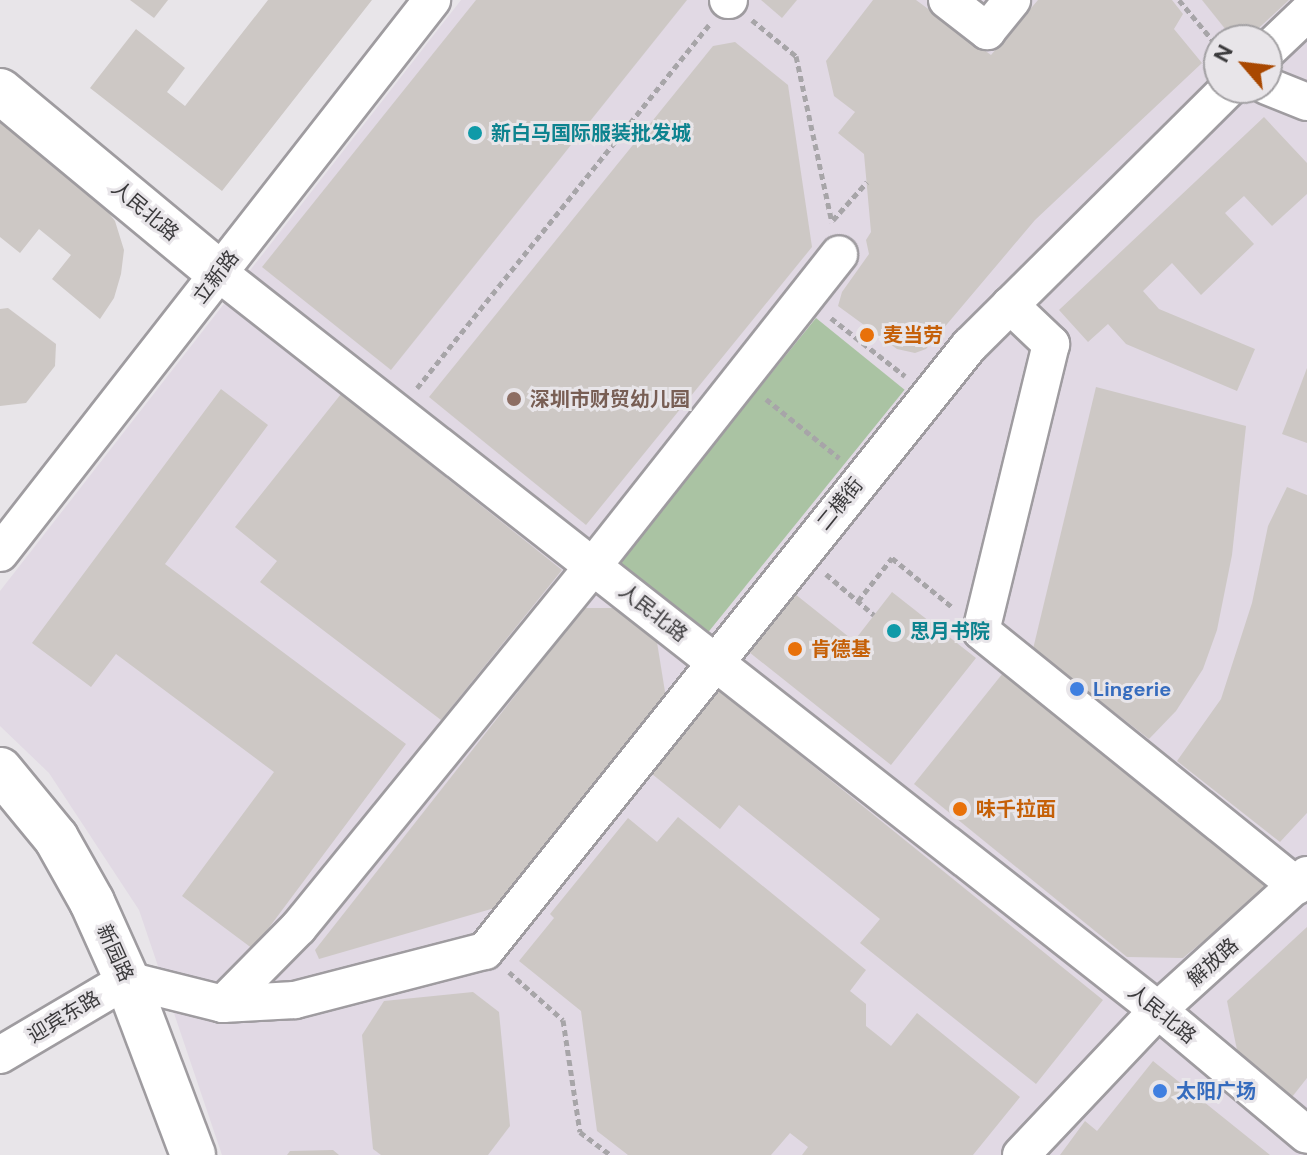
<!DOCTYPE html>
<meta charset="utf-8">
<style>
body{margin:0}
#map{position:relative;width:1307px;height:1155px;overflow:hidden;background:#e8e5e9;font-family:"DM Sans","Noto Sans SC",sans-serif}
div>[style]{position:absolute}
.built>*{inset:0;background:#e1d9e4}
.green>*{inset:0;background:#aac3a3;transform-origin:0 0}
.building>*{inset:0;background:#cdc8c5}
.path>*{height:5px;margin-top:-2.5px;transform-origin:0;background:repeating-linear-gradient(90deg,#a7a5a8 0 6px,transparent 0 10px)}
.roads{filter:drop-shadow(2px 0 #9f9ca0) drop-shadow(-2px 0 #9f9ca0) drop-shadow(0 2px #9f9ca0) drop-shadow(0 -2px #9f9ca0)}
.street>*{height:36px;margin:-18px;padding:0 18px;transform-origin:18px;border-radius:18px;background:#fff}
.secondary>*{height:44px;margin:-22px;padding:0 22px;transform-origin:22px;border-radius:22px;background:#fff}
.dots>*{width:22px;height:22px;translate:-50% -50%;box-sizing:border-box;border:4px solid #e8e5e9;border-radius:50%}
span{translate:-50% -50%;white-space:nowrap;text-align:center;line-height:1.15;-webkit-text-stroke:6px #e8e5e9;paint-order:stroke}
.culture-label{font-size:20px;color:#0d838f;font-weight:700}
.left{translate:0 -50%;text-align:left}
.street-label{font-size:20px;color:#3b3a3c}
.food-label{font-size:20px;color:#c56008;font-weight:700}
.education-label{font-size:20px;color:#785e54;font-weight:700}
.shop-label{font-size:20px;color:#366cbe;font-weight:700}
.north{position:absolute;left:1203px;top:24px;width:80px;height:80px;box-sizing:border-box;background:#e8e5e9;border:2px solid #a3a1a4;border-radius:50%;rotate:298deg;font-size:22px;font-weight:700;line-height:32px;text-align:center;color:#3b3a3c}
.north::after{content:'';display:block;margin:auto;width:28px;height:36px;background:#a94801;clip-path:polygon(50% 0,100% 100%,50% 72%,0 100%)}
</style>
<div id="map">
<div class="built">
<i style="clip-path:polygon(evenodd,461px 0,1307px 0,1307px 1155px,222px 1155px,139px 910px,49px 773px,0 726px,0 591px,461px 0,1219px 40px,1267px 40px,1267px 88px,1219px 88px,1219px 40px)"></i>
</div>
<div class="green">
<i style="left:816px;top:318px;width:114px;height:315px;rotate:39deg"></i>
</div>
<div class="building">
<i style="clip-path:polygon(130px 0,168px 0,154px 18px)"></i>
<i style="clip-path:polygon(268px 0,372px 0,222px 191px,90px 88px,136px 29px,185px 68px,167px 92px,185px 106px)"></i>
<i style="clip-path:polygon(476px 0,687px 0,391px 370px,262px 267px)"></i>
<i style="clip-path:polygon(761px 0,797px 0,782px 18px)"></i>
<i style="clip-path:polygon(873px 0,916px 0,991px 55px,1038px 0,1172px 0,1183px 14px,1174px 29px,1202px 63px,1035px 220px,926px 349px,915px 353px,897px 349px,838px 306px,842px 292px,869px 254px,866px 240px,871px 232px,864px 154px,838px 133px,855px 112px,834px 96px,826px 61px)"></i>
<i style="clip-path:polygon(1202px 0,1289px 0,1246px 40px,1234px 40px)"></i>
<i style="clip-path:polygon(735px 42px,788px 85px,812px 247px,586px 525px,429px 397px,713px 46px)"></i>
<i style="clip-path:polygon(1264px 117px,1307px 163px,1307px 194px,1272px 226px,1244px 196px,1225px 213px,1254px 244px,1201px 295px,1172px 263px,1143px 291px,1159px 309px,1255px 349px,1237px 391px,1126px 344px,1108px 324px,1088px 342px,1059px 310px)"></i>
<i style="clip-path:polygon(0 119px,102px 204px,115px 221px,124px 250px,121px 274px,114px 298px,100px 319px,52px 279px,71px 255px,39px 229px,20px 253px,0 237px)"></i>
<i style="clip-path:polygon(8px 308px,56px 344px,55px 366px,26px 403px,0 406px,0 309px)"></i>
<i style="clip-path:polygon(1307px 368px,1307px 443px,1282px 434px)"></i>
<i style="clip-path:polygon(1096px 387px,1246px 426px,1232px 555px,1217px 630px,1203px 669px,1176px 711px,1149px 739px,1033px 649px)"></i>
<i style="clip-path:polygon(221px 389px,268px 425px,165px 564px,406px 744px,253px 949px,182px 896px,274px 772px,116px 654px,91px 687px,32px 643px)"></i>
<i style="clip-path:polygon(341px 394px,562px 570px,441px 720px,260px 582px,277px 561px,235px 527px)"></i>
<i style="clip-path:polygon(1287px 487px,1307px 495px,1307px 813px,1280px 842px,1177px 761px,1221px 699px,1252px 603px,1268px 526px)"></i>
<i style="clip-path:polygon(892px 592px,976px 658px,891px 765px,749px 652px,795px 594px,854px 641px)"></i>
<i style="clip-path:polygon(584px 608px,624px 608px,656px 636px,666px 698px,498px 907px,319px 959px,315px 950px)"></i>
<i style="clip-path:polygon(1003px 673px,1271px 885px,1183px 958px,1127px 957px,914px 784px)"></i>
<i style="clip-path:polygon(719px 690px,1103px 1000px,1036px 1084px,860px 943px,880px 919px,739px 805px,720px 829px,652px 774px)"></i>
<i style="clip-path:polygon(678px 817px,866px 970px,850px 991px,866px 1004px,866px 1026px,891px 1046px,917px 1013px,1020px 1097px,973px 1155px,802px 1155px,808px 1147px,790px 1133px,771px 1155px,628px 1155px,597px 1131px,581px 1011px,519px 961px,554px 918px,550px 914px,628px 818px,657px 842px)"></i>
<i style="clip-path:polygon(1307px 927px,1307px 1078px,1292px 1097px,1237px 1050px,1227px 1001px)"></i>
<i style="clip-path:polygon(473px 992px,499px 1012px,510px 1126px,488px 1155px,381px 1155px,373px 1149px,362px 1035px,384px 1001px)"></i>
<i style="clip-path:polygon(1153px 1061px,1270px 1155px,1060px 1155px,1085px 1121px,1097px 1131px)"></i>
<i style="clip-path:polygon(333px 1150px,339px 1155px,287px 1155px,290px 1151px)"></i>
</div>
<div class="path">
<i style="left:1179px;top:0;width:62px;rotate:50.2deg"></i>
<i style="left:752px;top:20px;width:57px;rotate:39.3deg"></i>
<i style="left:796px;top:56px;width:170px;rotate:77.8deg"></i>
<i style="left:833px;top:220px;width:51px;rotate:-48.2deg"></i>
<i style="left:831px;top:318px;width:94px;rotate:38.1deg"></i>
<i style="left:417px;top:388px;width:466px;rotate:-51.2deg"></i>
<i style="left:766px;top:399px;width:94px;rotate:38.9deg"></i>
<i style="left:826px;top:574px;width:63px;rotate:40.5deg"></i>
<i style="left:858px;top:601px;width:55px;rotate:-51.7deg"></i>
<i style="left:892px;top:558px;width:77px;rotate:39.2deg"></i>
<i style="left:509px;top:972px;width:72px;rotate:41.6deg"></i>
<i style="left:563px;top:1020px;width:113px;rotate:81.4deg"></i>
<i style="left:580px;top:1132px;width:38px;rotate:37deg"></i>
</div>
<div class="roads">
<div class="street">
<i style="left:728px;top:0;width:1px"></i>
<i style="left:947px;top:0;width:51px;rotate:37.8deg"></i>
<i style="left:987px;top:31px;width:40px;rotate:-51deg"></i>
<i style="left:1267px;top:51px;width:55px;rotate:-43.5deg"></i>
<i style="left:1267px;top:86px;width:43px;rotate:21.8deg"></i>
<i style="left:219px;top:273px;width:1194px;rotate:38.13deg"></i>
<i style="left:1158px;top:1010px;width:194px;rotate:40deg"></i>
<i style="left:1010px;top:305px;width:57px;rotate:43.6deg"></i>
<i style="left:1051px;top:344px;width:295px;rotate:103.7deg"></i>
<i style="left:981px;top:631px;width:406px;rotate:38.9deg"></i>
<i style="left:0;top:553px;width:702px;rotate:-52deg"></i>
<i style="left:223px;top:1004px;width:108px;rotate:-45.4deg"></i>
<i style="left:299px;top:927px;width:466px;rotate:-50.8deg"></i>
<i style="left:593px;top:566px;width:397px;rotate:-51.7deg"></i>
<i style="left:0;top:1055px;width:147px;rotate:-30.6deg"></i>
<i style="left:127px;top:980px;width:99px;rotate:14deg"></i>
<i style="left:223px;top:1004px;width:72px;rotate:-3.2deg"></i>
<i style="left:295px;top:1000px;width:196px;rotate:-14.5deg"></i>
<i style="left:485px;top:951px;width:775px;rotate:-51.34deg"></i>
<i style="left:969px;top:346px;width:366px;rotate:-44.8deg"></i>
<i style="left:1021px;top:1155px;width:199px;rotate:-46.6deg"></i>
<i style="left:1158px;top:1010px;width:201px;rotate:-42.2deg"></i>
</div>
<div class="secondary">
<i style="left:0;top:91px;width:285px;rotate:39.7deg"></i>
<i style="left:0;top:770px;width:88px;rotate:50.5deg"></i>
<i style="left:56px;top:838px;width:73px;rotate:60.6deg"></i>
<i style="left:92px;top:902px;width:85px;rotate:65.8deg"></i>
<i style="left:127px;top:980px;width:187px;rotate:69.3deg"></i>
</div>
</div>
<div class="dots">
<i style="left:475px;top:133px;background:#0f9aa8"></i>
<i style="left:867px;top:335px;background:#e8710a"></i>
<i style="left:514px;top:399px;background:#8d6e63"></i>
<i style="left:894px;top:631px;background:#0f9aa8"></i>
<i style="left:795px;top:649px;background:#e8710a"></i>
<i style="left:1077px;top:689px;background:#3f7fe0"></i>
<i style="left:960px;top:809px;background:#e8710a"></i>
<i style="left:1160px;top:1091px;background:#3f7fe0"></i>
</div>
<div class="culture-label">
<span class="left" style="left:491px;top:133px">新白马国际服装批发城</span>
<span class="left" style="left:910px;top:631px">思月书院</span>
</div>
<div class="street-label">
<span style="left:145px;top:211px;rotate:40deg">人民北路</span>
<span style="left:216px;top:277px;rotate:-52deg">立新路</span>
<span style="left:840px;top:504px;rotate:-51deg">二横街</span>
<span style="left:653px;top:613px;rotate:38deg">人民北路</span>
<span style="left:115px;top:953px;rotate:66deg">新园路</span>
<span style="left:1213px;top:962px;rotate:-42deg">解放路</span>
<span style="left:1162px;top:1014px;rotate:39deg">人民北路</span>
<span style="left:64px;top:1017px;rotate:-31deg">迎宾东路</span>
</div>
<div class="food-label">
<span class="left" style="left:883px;top:335px">麦当劳</span>
<span class="left" style="left:811px;top:649px">肯德基</span>
<span class="left" style="left:976px;top:809px">味千拉面</span>
</div>
<div class="education-label">
<span class="left" style="left:530px;top:399px">深圳市财贸幼儿园</span>
</div>
<div class="shop-label">
<span class="left" style="left:1093px;top:689px">Lingerie</span>
<span class="left" style="left:1176px;top:1091px">太阳广场</span>
</div>
<div class="north">N</div>
</div>
